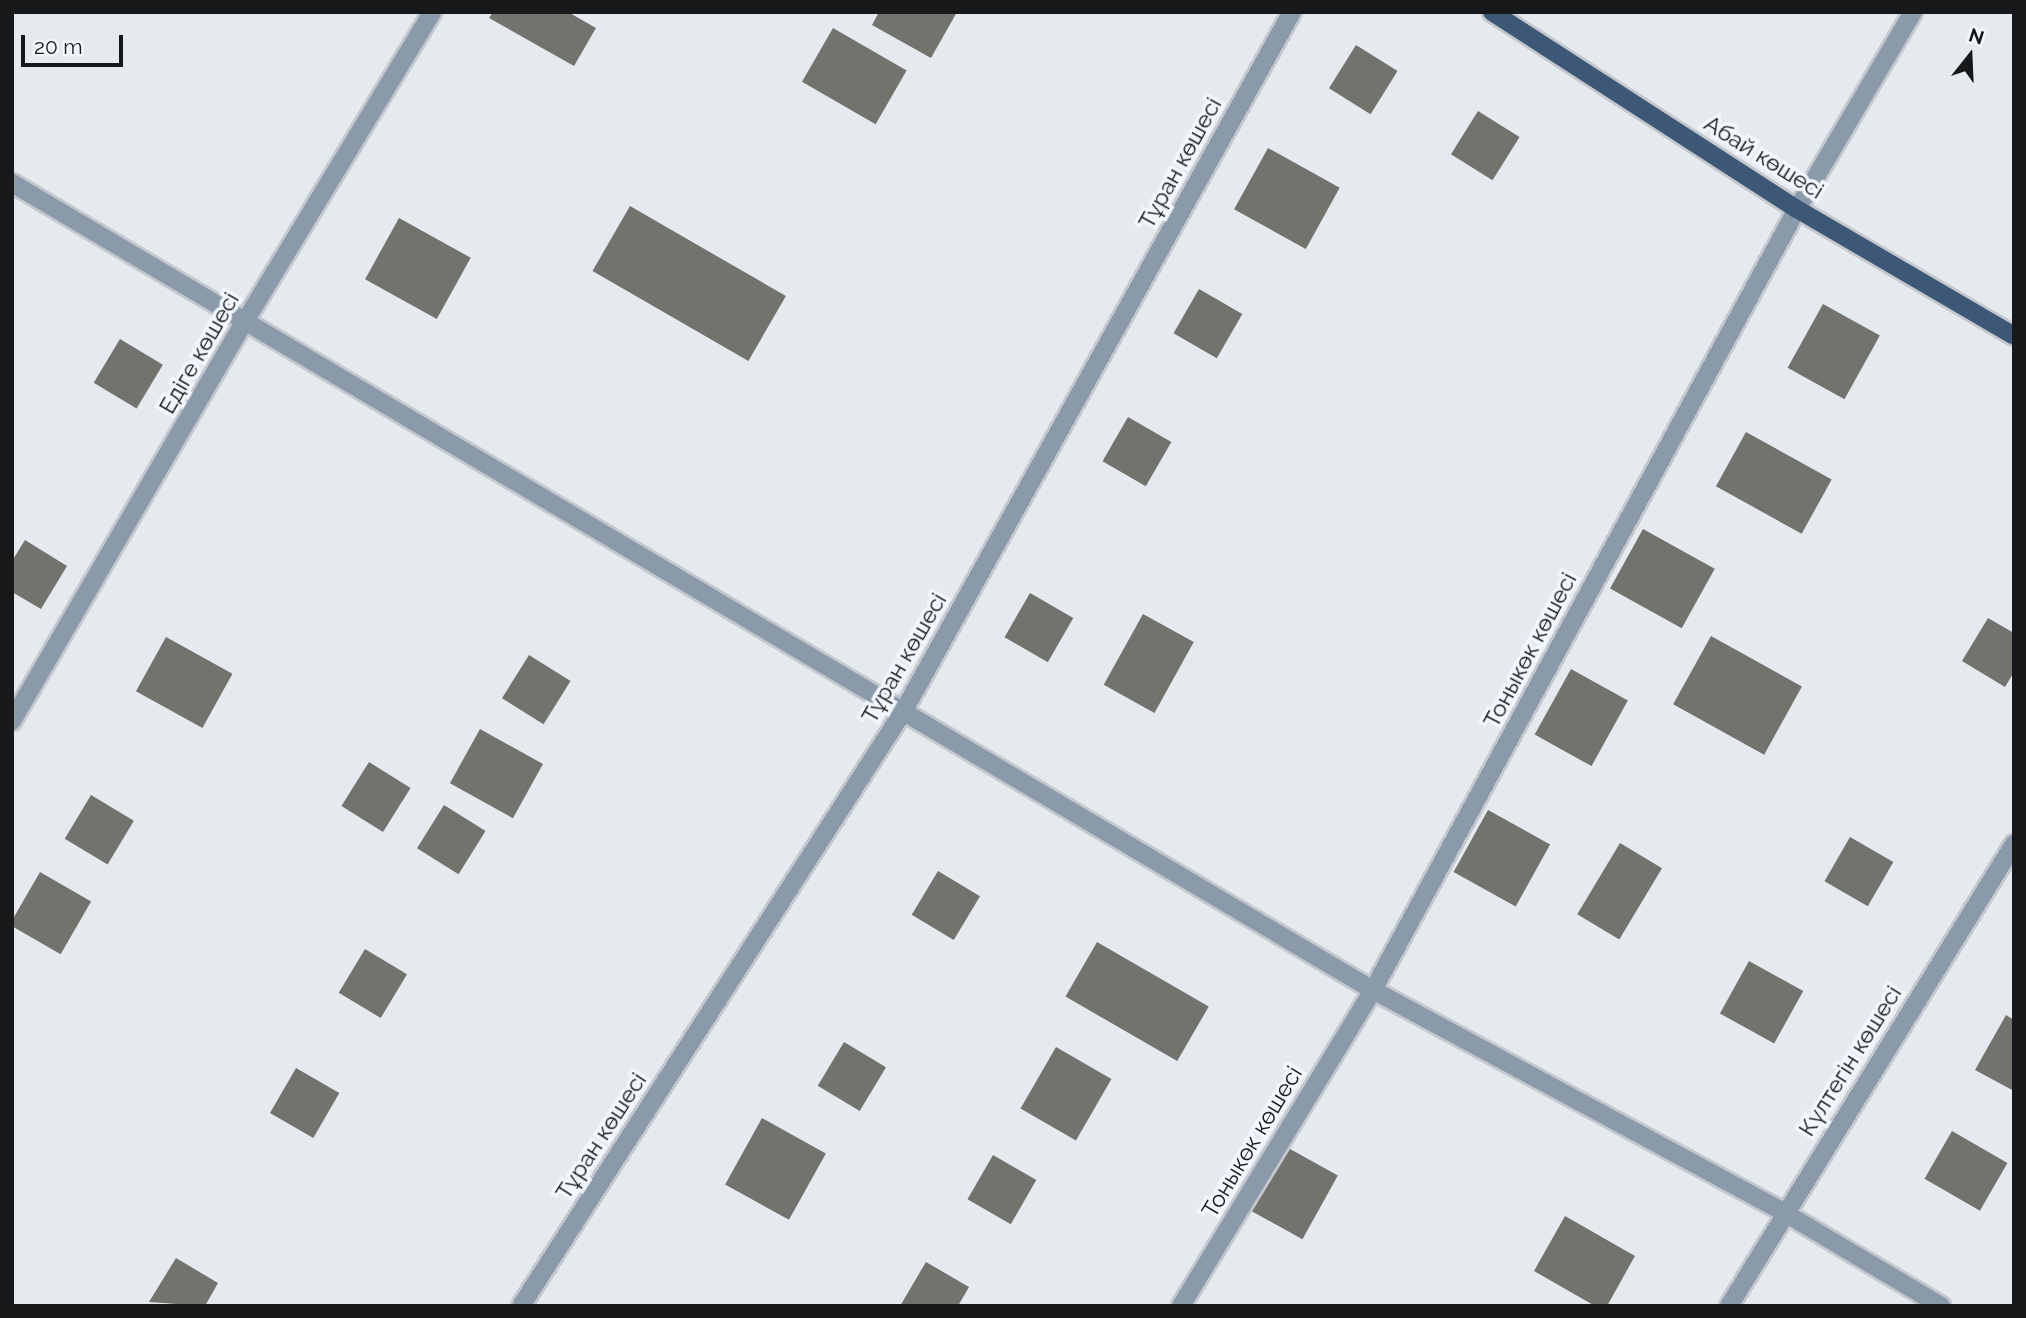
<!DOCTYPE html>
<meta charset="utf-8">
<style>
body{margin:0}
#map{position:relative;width:2026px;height:1318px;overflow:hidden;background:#e5eaef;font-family:Raleway,sans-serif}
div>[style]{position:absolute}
.building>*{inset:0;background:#72736d;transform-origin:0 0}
.roads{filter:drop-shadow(2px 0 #c4c8cd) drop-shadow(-2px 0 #c4c8cd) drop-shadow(0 2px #c4c8cd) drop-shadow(0 -2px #c4c8cd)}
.minor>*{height:18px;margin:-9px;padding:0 9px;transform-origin:9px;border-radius:9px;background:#8a9aab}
.major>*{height:18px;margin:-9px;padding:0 9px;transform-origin:9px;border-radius:9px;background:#3c5876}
span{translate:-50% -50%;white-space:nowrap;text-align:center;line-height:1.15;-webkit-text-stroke:7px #f2f7fd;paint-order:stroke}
.street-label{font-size:23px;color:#16181a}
.frame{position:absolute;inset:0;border:14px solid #16181a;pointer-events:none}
.north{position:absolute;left:1935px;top:21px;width:70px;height:70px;-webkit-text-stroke:5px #f2f7fd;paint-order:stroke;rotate:18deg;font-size:19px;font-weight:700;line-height:28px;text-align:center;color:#16181a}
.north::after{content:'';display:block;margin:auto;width:24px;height:32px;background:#16181a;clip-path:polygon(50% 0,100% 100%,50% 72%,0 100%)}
.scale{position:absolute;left:21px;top:35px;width:102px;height:32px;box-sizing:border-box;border:4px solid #16181a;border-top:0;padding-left:9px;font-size:21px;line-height:24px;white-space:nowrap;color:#16181a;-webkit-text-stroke:5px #f2f7fd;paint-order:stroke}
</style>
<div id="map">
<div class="building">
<i style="clip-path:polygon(493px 12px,568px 12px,596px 28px,574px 66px,489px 18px)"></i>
<i style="clip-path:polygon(879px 12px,957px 12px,931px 58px,872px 25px)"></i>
<i style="left:833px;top:28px;width:85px;height:62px;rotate:30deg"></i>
<i style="left:1356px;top:45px;width:49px;height:51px;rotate:32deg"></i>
<i style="left:1478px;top:111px;width:49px;height:51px;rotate:32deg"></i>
<i style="left:1268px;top:148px;width:82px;height:70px;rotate:29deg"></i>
<i style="left:630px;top:206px;width:180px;height:75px;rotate:30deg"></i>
<i style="left:399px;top:218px;width:82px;height:70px;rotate:29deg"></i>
<i style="left:1199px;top:289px;width:50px;height:51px;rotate:30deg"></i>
<i style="left:1823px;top:304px;width:65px;height:73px;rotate:29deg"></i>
<i style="left:120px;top:339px;width:50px;height:51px;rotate:31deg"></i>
<i style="left:1128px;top:417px;width:50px;height:51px;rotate:30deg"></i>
<i style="left:1746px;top:432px;width:98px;height:62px;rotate:29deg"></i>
<i style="left:1643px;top:529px;width:82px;height:68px;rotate:29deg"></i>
<i style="clip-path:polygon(25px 540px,67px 566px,41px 609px,12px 592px,12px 561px)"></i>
<i style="left:1030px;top:593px;width:50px;height:51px;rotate:30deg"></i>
<i style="left:1143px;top:614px;width:58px;height:81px;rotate:29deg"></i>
<i style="clip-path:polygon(1988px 618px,2014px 633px,2014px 672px,2005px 687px,1962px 661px)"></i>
<i style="left:1711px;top:636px;width:104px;height:78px;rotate:29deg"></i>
<i style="left:166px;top:637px;width:76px;height:62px;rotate:29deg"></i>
<i style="left:529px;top:655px;width:49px;height:51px;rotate:32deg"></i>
<i style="left:1571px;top:669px;width:65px;height:75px;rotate:29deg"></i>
<i style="left:480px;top:729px;width:72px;height:62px;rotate:29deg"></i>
<i style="left:369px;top:762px;width:49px;height:52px;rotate:32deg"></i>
<i style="left:91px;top:795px;width:50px;height:51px;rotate:31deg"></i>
<i style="left:444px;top:805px;width:49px;height:51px;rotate:32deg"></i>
<i style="left:1488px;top:810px;width:71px;height:71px;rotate:29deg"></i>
<i style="left:1850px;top:837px;width:50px;height:51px;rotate:30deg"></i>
<i style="left:1620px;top:843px;width:49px;height:83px;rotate:31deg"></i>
<i style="left:938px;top:871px;width:49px;height:51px;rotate:31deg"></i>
<i style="left:40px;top:872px;width:59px;height:61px;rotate:30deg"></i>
<i style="left:1097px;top:942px;width:129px;height:63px;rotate:30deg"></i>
<i style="left:365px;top:949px;width:49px;height:51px;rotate:31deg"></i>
<i style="left:1749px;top:961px;width:62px;height:60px;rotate:29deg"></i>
<i style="clip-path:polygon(2006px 1015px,2014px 1020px,2014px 1091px,1975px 1070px)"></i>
<i style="left:844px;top:1042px;width:49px;height:51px;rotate:31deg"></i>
<i style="left:1056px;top:1047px;width:64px;height:71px;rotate:30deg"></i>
<i style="left:296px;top:1068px;width:50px;height:52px;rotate:30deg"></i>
<i style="left:762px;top:1118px;width:73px;height:76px;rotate:29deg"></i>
<i style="left:1952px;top:1131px;width:64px;height:55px;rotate:30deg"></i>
<i style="left:1281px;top:1144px;width:65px;height:73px;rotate:29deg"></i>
<i style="left:993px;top:1155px;width:50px;height:51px;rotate:30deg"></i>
<i style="clip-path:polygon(1565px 1216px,1635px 1256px,1607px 1306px,1595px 1306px,1534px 1271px)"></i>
<i style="clip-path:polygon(176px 1258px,218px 1283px,205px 1306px,149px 1302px)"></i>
<i style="clip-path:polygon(926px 1262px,969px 1287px,958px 1306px,900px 1306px)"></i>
</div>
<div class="roads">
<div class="minor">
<i style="left:12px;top:183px;width:1582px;rotate:30.67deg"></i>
<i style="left:1373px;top:990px;width:468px;rotate:28.4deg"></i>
<i style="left:1785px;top:1213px;width:182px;rotate:30.8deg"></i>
<i style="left:12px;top:721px;width:461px;rotate:-59.8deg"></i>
<i style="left:244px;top:323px;width:363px;rotate:-58.8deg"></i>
<i style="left:521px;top:1306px;width:706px;rotate:-57.26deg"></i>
<i style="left:903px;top:712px;width:801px;rotate:-60.94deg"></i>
<i style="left:1181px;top:1306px;width:370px;rotate:-58.7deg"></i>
<i style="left:1373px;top:990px;width:889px;rotate:-61.5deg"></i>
<i style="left:1797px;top:209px;width:229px;rotate:-59.5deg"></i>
<i style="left:1729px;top:1306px;width:543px;rotate:-58.33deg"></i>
</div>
<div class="major">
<i style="left:1492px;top:12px;width:363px;rotate:32.9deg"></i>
<i style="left:1797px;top:209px;width:251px;rotate:30.3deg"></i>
</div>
</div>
<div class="street-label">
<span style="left:1764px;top:157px;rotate:32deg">Абай көшесі</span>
<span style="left:1180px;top:163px;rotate:-61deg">Тұран көшесі</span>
<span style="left:199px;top:353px;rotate:-60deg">Едіге көшесі</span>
<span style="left:1530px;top:650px;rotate:-62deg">Тоныкөк көшесі</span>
<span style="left:904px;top:658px;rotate:-60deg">Тұран көшесі</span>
<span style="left:1850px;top:1061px;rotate:-58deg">Күлтегін көшесі</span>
<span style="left:601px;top:1136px;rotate:-57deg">Тұран көшесі</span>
<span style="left:1252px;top:1142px;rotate:-59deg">Тоныкөк көшесі</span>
</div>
<div class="frame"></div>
<div class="north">N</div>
<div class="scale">20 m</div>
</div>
